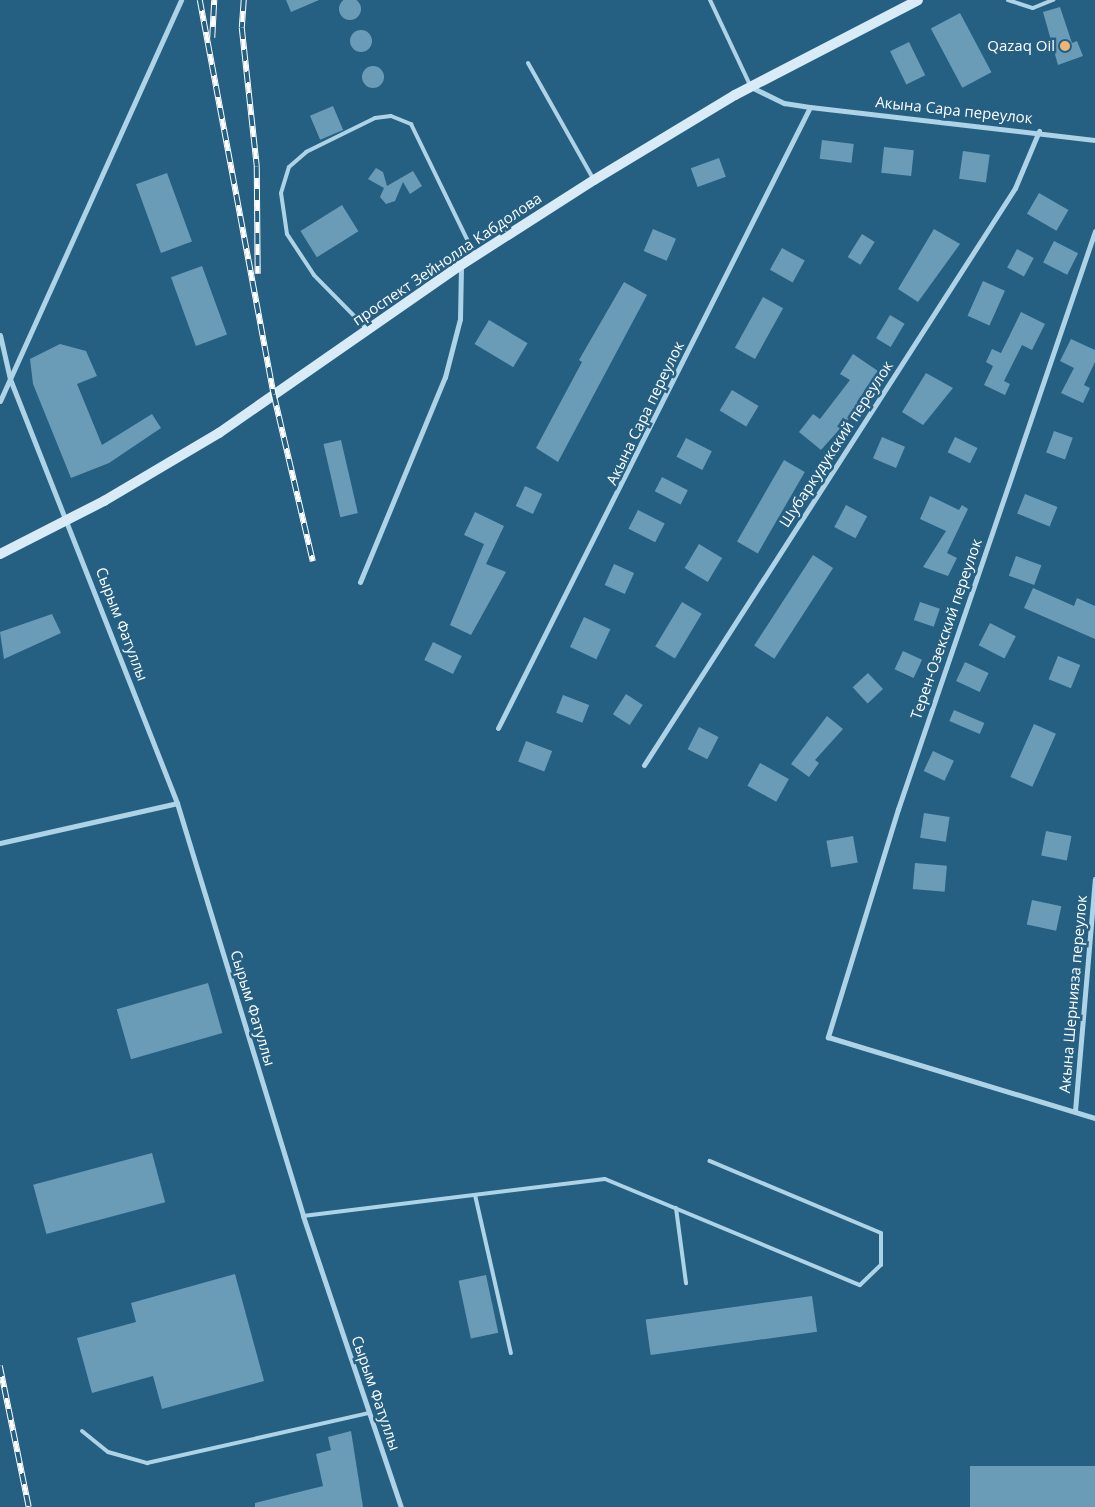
<!DOCTYPE html>
<meta charset="utf-8">
<style>
body{margin:0}
#map{position:relative;width:1095px;height:1507px;overflow:hidden;background:#256083;font-family:"Open Sans",sans-serif}
div>[style]{position:absolute}
.building>*{inset:0;background:#6a9cb8;transform-origin:0 0}
.round{border-radius:50%}
.lane>*{height:4px;margin:-2px;padding:0 2px;transform-origin:2px;border-radius:2px;background:#aed3e7}
.street>*{height:5px;margin:-2.5px;padding:0 2.5px;transform-origin:2.5px;border-radius:2.5px;background:#aed3e7}
.secondary>*{height:10px;margin:-5px;padding:0 5px;transform-origin:5px;border-radius:5px;background:#d8ebf6}
.rail>*{height:5.5px;margin-top:-2.75px;transform-origin:0;background:repeating-linear-gradient(90deg,#256083 0 11px,#fff 0 22px);box-sizing:border-box;border-block:1px solid #fff}
.dots>*{width:14px;height:14px;translate:-50% -50%;box-sizing:border-box;border:2px solid #256083;border-radius:50%}
span{translate:-50% -50%;white-space:nowrap;text-align:center;line-height:1.15;-webkit-text-stroke:5px #256083;paint-order:stroke}
.poi-label{font-size:15px;color:#fff}
.right{translate:-100% -50%;text-align:right}
.street-label{font-size:15px;color:#fff}
</style>
<div id="map">
<div class="building">
<i class="round" style="left:339px;top:-2px;width:22px;height:22px"></i>
<i style="clip-path:polygon(286px 0,319px 0,291px 12px)"></i>
<i style="clip-path:polygon(1060px 7px,1072px 43px,1077px 41px,1083px 56px,1058px 65px,1043px 12px)"></i>
<i style="left:960px;top:13px;width:67px;height:33px;rotate:62deg"></i>
<i class="round" style="left:350px;top:30px;width:22px;height:22px"></i>
<i style="left:909px;top:42px;width:37px;height:21px;rotate:64deg"></i>
<i class="round" style="left:362px;top:66px;width:22px;height:22px"></i>
<i style="left:333px;top:106px;width:26px;height:25px;rotate:67deg"></i>
<i style="left:822px;top:140px;width:32px;height:19px;rotate:7deg"></i>
<i style="left:884px;top:147px;width:30px;height:26px;rotate:6deg"></i>
<i style="left:963px;top:151px;width:27px;height:28px;rotate:8deg"></i>
<i style="left:719px;top:158px;width:20px;height:30px;rotate:70deg"></i>
<i style="clip-path:polygon(376px 168px,383px 172px,387px 186px,413px 171px,422px 186px,410px 194px,403px 182px,395px 201px,386px 204px,380px 197px,384px 188px,368px 179px)"></i>
<i style="left:167px;top:173px;width:73px;height:33px;rotate:70deg"></i>
<i style="left:1039px;top:193px;width:34px;height:24px;rotate:30deg"></i>
<i style="left:342px;top:205px;width:31px;height:49px;rotate:58deg"></i>
<i style="left:653px;top:229px;width:25px;height:24px;rotate:23deg"></i>
<i style="clip-path:polygon(934px 229px,960px 244px,918px 302px,898px 289px)"></i>
<i style="left:862px;top:234px;width:15px;height:27px;rotate:32deg"></i>
<i style="left:1054px;top:241px;width:27px;height:24px;rotate:27deg"></i>
<i style="left:782px;top:248px;width:26px;height:25px;rotate:29deg"></i>
<i style="left:1017px;top:249px;width:19px;height:21px;rotate:28deg"></i>
<i style="left:202px;top:266px;width:73px;height:33px;rotate:70deg"></i>
<i style="left:983px;top:281px;width:24px;height:38px;rotate:24deg"></i>
<i style="clip-path:polygon(624px 282px,647px 295px,558px 462px,536px 448px,582px 362px,579px 360px)"></i>
<i style="left:763px;top:297px;width:23px;height:58px;rotate:29deg"></i>
<i style="clip-path:polygon(1021px 312px,1045px 324px,1032px 350px,1022px 345px,1004px 381px,1010px 384px,1005px 395px,984px 385px,993px 366px,986px 362px,992px 349px,1001px 353px)"></i>
<i style="left:890px;top:315px;width:17px;height:27px;rotate:31deg"></i>
<i style="left:489px;top:320px;width:45px;height:28px;rotate:31deg"></i>
<i style="clip-path:polygon(1071px 339px,1095px 350px,1095px 362px,1084px 385px,1090px 388px,1083px 403px,1061px 393px,1074px 368px,1060px 361px)"></i>
<i style="clip-path:polygon(60px 344px,86px 351px,97px 376px,77px 384px,102px 445px,152px 414px,161px 428px,109px 463px,71px 478px,33px 384px,30px 359px)"></i>
<i style="clip-path:polygon(853px 354px,878px 371px,857px 402px,861px 405px,821px 450px,799px 432px,813px 414px,820px 419px,850px 380px,840px 374px)"></i>
<i style="clip-path:polygon(926px 373px,953px 388px,923px 425px,902px 412px)"></i>
<i style="left:732px;top:390px;width:31px;height:24px;rotate:31deg"></i>
<i style="left:1054px;top:431px;width:20px;height:23px;rotate:20deg"></i>
<i style="left:882px;top:437px;width:25px;height:23px;rotate:23deg"></i>
<i style="left:955px;top:437px;width:25px;height:17px;rotate:26deg"></i>
<i style="left:686px;top:438px;width:29px;height:21px;rotate:27deg"></i>
<i style="left:341px;top:440px;width:75px;height:18px;rotate:77deg"></i>
<i style="left:784px;top:460px;width:24px;height:94px;rotate:30deg"></i>
<i style="left:662px;top:477px;width:29px;height:16px;rotate:27deg"></i>
<i style="left:525px;top:486px;width:19px;height:22px;rotate:25deg"></i>
<i style="left:1025px;top:494px;width:35px;height:21px;rotate:22deg"></i>
<i style="clip-path:polygon(930px 496px,959px 510px,962px 505px,968px 509px,947px 553px,957px 558px,948px 576px,923px 567px,946px 531px,920px 519px)"></i>
<i style="left:846px;top:505px;width:24px;height:25px;rotate:28deg"></i>
<i style="left:638px;top:510px;width:30px;height:21px;rotate:27deg"></i>
<i style="clip-path:polygon(475px 512px,504px 526px,486px 564px,506px 572px,471px 635px,450px 625px,484px 544px,464px 535px)"></i>
<i style="left:699px;top:544px;width:27px;height:28px;rotate:31deg"></i>
<i style="left:813px;top:555px;width:24px;height:108px;rotate:33deg"></i>
<i style="left:1016px;top:556px;width:27px;height:21px;rotate:20deg"></i>
<i style="left:614px;top:564px;width:22px;height:23px;rotate:24deg"></i>
<i style="clip-path:polygon(1033px 588px,1074px 606px,1077px 598px,1095px 606px,1095px 639px,1024px 608px)"></i>
<i style="left:682px;top:602px;width:23px;height:52px;rotate:31deg"></i>
<i style="left:920px;top:602px;width:21px;height:19px;rotate:19deg"></i>
<i style="clip-path:polygon(52px 614px,61px 633px,4px 659px,0 632px)"></i>
<i style="left:584px;top:617px;width:29px;height:33px;rotate:25deg"></i>
<i style="left:990px;top:623px;width:29px;height:25px;rotate:27deg"></i>
<i style="left:433px;top:642px;width:32px;height:20px;rotate:26deg"></i>
<i style="left:903px;top:651px;width:21px;height:20px;rotate:25deg"></i>
<i style="left:1058px;top:656px;width:24px;height:25px;rotate:22deg"></i>
<i style="left:965px;top:662px;width:26px;height:21px;rotate:25deg"></i>
<i style="left:868px;top:673px;width:22px;height:21px;rotate:47deg"></i>
<i style="left:626px;top:694px;width:20px;height:24px;rotate:33deg"></i>
<i style="left:563px;top:695px;width:28px;height:19px;rotate:21deg"></i>
<i style="left:954px;top:710px;width:33px;height:12px;rotate:23deg"></i>
<i style="clip-path:polygon(827px 716px,843px 729px,815px 760px,819px 763px,809px 777px,791px 764px)"></i>
<i style="left:1034px;top:724px;width:24px;height:58px;rotate:24deg"></i>
<i style="left:699px;top:727px;width:22px;height:25px;rotate:27deg"></i>
<i style="left:526px;top:741px;width:28px;height:22px;rotate:21deg"></i>
<i style="left:933px;top:751px;width:23px;height:22px;rotate:25deg"></i>
<i style="left:760px;top:763px;width:33px;height:26px;rotate:29deg"></i>
<i style="left:924px;top:813px;width:26px;height:25px;rotate:9deg"></i>
<i style="left:1046px;top:831px;width:26px;height:25px;rotate:11deg"></i>
<i style="left:853px;top:836px;width:27px;height:27px;rotate:80deg"></i>
<i style="left:915px;top:863px;width:32px;height:26px;rotate:5deg"></i>
<i style="left:1032px;top:900px;width:30px;height:25px;rotate:12deg"></i>
<i style="left:208px;top:983px;width:52px;height:95px;rotate:74deg"></i>
<i style="left:152px;top:1153px;width:51px;height:123px;rotate:75deg"></i>
<i style="clip-path:polygon(235px 1274px,264px 1381px,162px 1409px,153px 1376px,92px 1393px,77px 1338px,136px 1322px,131px 1303px)"></i>
<i style="left:486px;top:1275px;width:59px;height:28px;rotate:78deg"></i>
<i style="left:812px;top:1296px;width:36px;height:168px;rotate:82deg"></i>
<i style="clip-path:polygon(351px 1431px,363px 1507px,255px 1507px,255px 1503px,323px 1486px,316px 1454px,331px 1450px,328px 1437px)"></i>
<i style="left:1095px;top:1466px;width:41px;height:125px;rotate:90deg"></i>
</div>
<div class="lane">
<i style="left:710px;top:0;width:96px;rotate:64.8deg"></i>
<i style="left:1008px;top:0;width:26px;rotate:18deg"></i>
<i style="left:1033px;top:8px;width:22px;rotate:-22deg"></i>
<i style="left:528px;top:63px;width:134px;rotate:60.6deg"></i>
<i style="left:367px;top:329px;width:76px;rotate:-134.5deg"></i>
<i style="left:314px;top:275px;width:49px;rotate:-123.4deg"></i>
<i style="left:287px;top:234px;width:41px;rotate:-98.3deg"></i>
<i style="left:281px;top:193px;width:27px;rotate:-73deg"></i>
<i style="left:289px;top:167px;width:23px;rotate:-41deg"></i>
<i style="left:306px;top:152px;width:77px;rotate:-26.2deg"></i>
<i style="left:375px;top:118px;width:16px;rotate:-7deg"></i>
<i style="left:391px;top:116px;width:22px;rotate:22deg"></i>
<i style="left:411px;top:124px;width:147px;rotate:64.1deg"></i>
<i style="left:475px;top:1195px;width:162px;rotate:77.2deg"></i>
<i style="left:676px;top:1208px;width:76px;rotate:82.4deg"></i>
<i style="left:303px;top:1216px;width:304px;rotate:-7deg"></i>
<i style="left:605px;top:1179px;width:276px;rotate:22.6deg"></i>
<i style="left:860px;top:1285px;width:29px;rotate:-44deg"></i>
<i style="left:881px;top:1265px;width:32px;rotate:-90deg"></i>
<i style="left:881px;top:1233px;width:186px;rotate:-157.2deg"></i>
<i style="left:82px;top:1431px;width:33px;rotate:39deg"></i>
<i style="left:108px;top:1452px;width:41px;rotate:15.8deg"></i>
<i style="left:147px;top:1463px;width:228px;rotate:-12.7deg"></i>
</div>
<div class="street">
<i style="left:751px;top:87px;width:37px;rotate:26deg"></i>
<i style="left:784px;top:103px;width:26px;rotate:9deg"></i>
<i style="left:810px;top:107px;width:287px;rotate:6.6deg"></i>
<i style="left:1095px;top:231px;width:611px;rotate:108.82deg"></i>
<i style="left:898px;top:809px;width:239px;rotate:107.1deg"></i>
<i style="left:828px;top:1037px;width:279px;rotate:16.9deg"></i>
<i style="left:0;top:335px;width:45px;rotate:77.2deg"></i>
<i style="left:10px;top:379px;width:456px;rotate:68.5deg"></i>
<i style="left:177px;top:803px;width:432px;rotate:73deg"></i>
<i style="left:303px;top:1216px;width:307px;rotate:71.4deg"></i>
<i style="left:0;top:401px;width:440px;rotate:-65.7deg"></i>
<i style="left:360px;top:582px;width:222px;rotate:-67.5deg"></i>
<i style="left:445px;top:377px;width:60px;rotate:-75.5deg"></i>
<i style="left:460px;top:319px;width:54px;rotate:-88.9deg"></i>
<i style="left:498px;top:728px;width:695px;rotate:-63.32deg"></i>
<i style="left:644px;top:765px;width:686px;rotate:-57.26deg"></i>
<i style="left:1015px;top:188px;width:62px;rotate:-67.2deg"></i>
<i style="left:0;top:843px;width:181px;rotate:-12.7deg"></i>
<i style="left:1075px;top:1111px;width:233px;rotate:-85.1deg"></i>
</div>
<div class="secondary">
<i style="left:0;top:554px;width:117px;rotate:-27deg"></i>
<i style="left:104px;top:501px;width:134px;rotate:-30.6deg"></i>
<i style="left:219px;top:433px;width:295px;rotate:-34.8deg"></i>
<i style="left:461px;top:265px;width:158px;rotate:-32.6deg"></i>
<i style="left:594px;top:180px;width:165px;rotate:-31.1deg"></i>
<i style="left:735px;top:95px;width:206px;rotate:-27.4deg"></i>
</div>
<div class="rail">
<i style="left:200px;top:0;width:402px;rotate:79.4deg"></i>
<i style="left:274px;top:395px;width:171px;rotate:76.8deg"></i>
<i style="left:244px;top:0;width:28px;rotate:94deg"></i>
<i style="left:242px;top:28px;width:140px;rotate:83.8deg"></i>
<i style="left:257px;top:167px;width:107px;rotate:89.5deg"></i>
<i style="left:212px;top:38px;width:38px;rotate:-87deg"></i>
<i style="left:0;top:1366px;width:144px;rotate:78.4deg"></i>
</div>
<div class="dots">
<i style="left:1065px;top:46px;background:#f1b473"></i>
</div>
<div class="poi-label">
<span class="right" style="left:1055px;top:46px">Qazaq Oil</span>
</div>
<div class="street-label">
<span style="left:954px;top:110px;rotate:6deg">Акына Сара переулок</span>
<span style="left:447px;top:259px;rotate:-34deg">проспект Зейнолла Кабдолова</span>
<span style="left:645px;top:413px;rotate:-64deg">Акына Сара переулок</span>
<span style="left:836px;top:444px;rotate:-57deg">Шубаркудукский переулок</span>
<span style="left:122px;top:624px;rotate:69deg">Сырым Фатуллы</span>
<span style="left:946px;top:629px;rotate:-71deg">Терен-Озекский переулок</span>
<span style="left:1073px;top:994px;rotate:-85deg">Акына Шернияза переулок</span>
<span style="left:253px;top:1008px;rotate:73deg">Сырым Фатуллы</span>
<span style="left:376px;top:1393px;rotate:71deg">Сырым Фатуллы</span>
</div>
</div>
